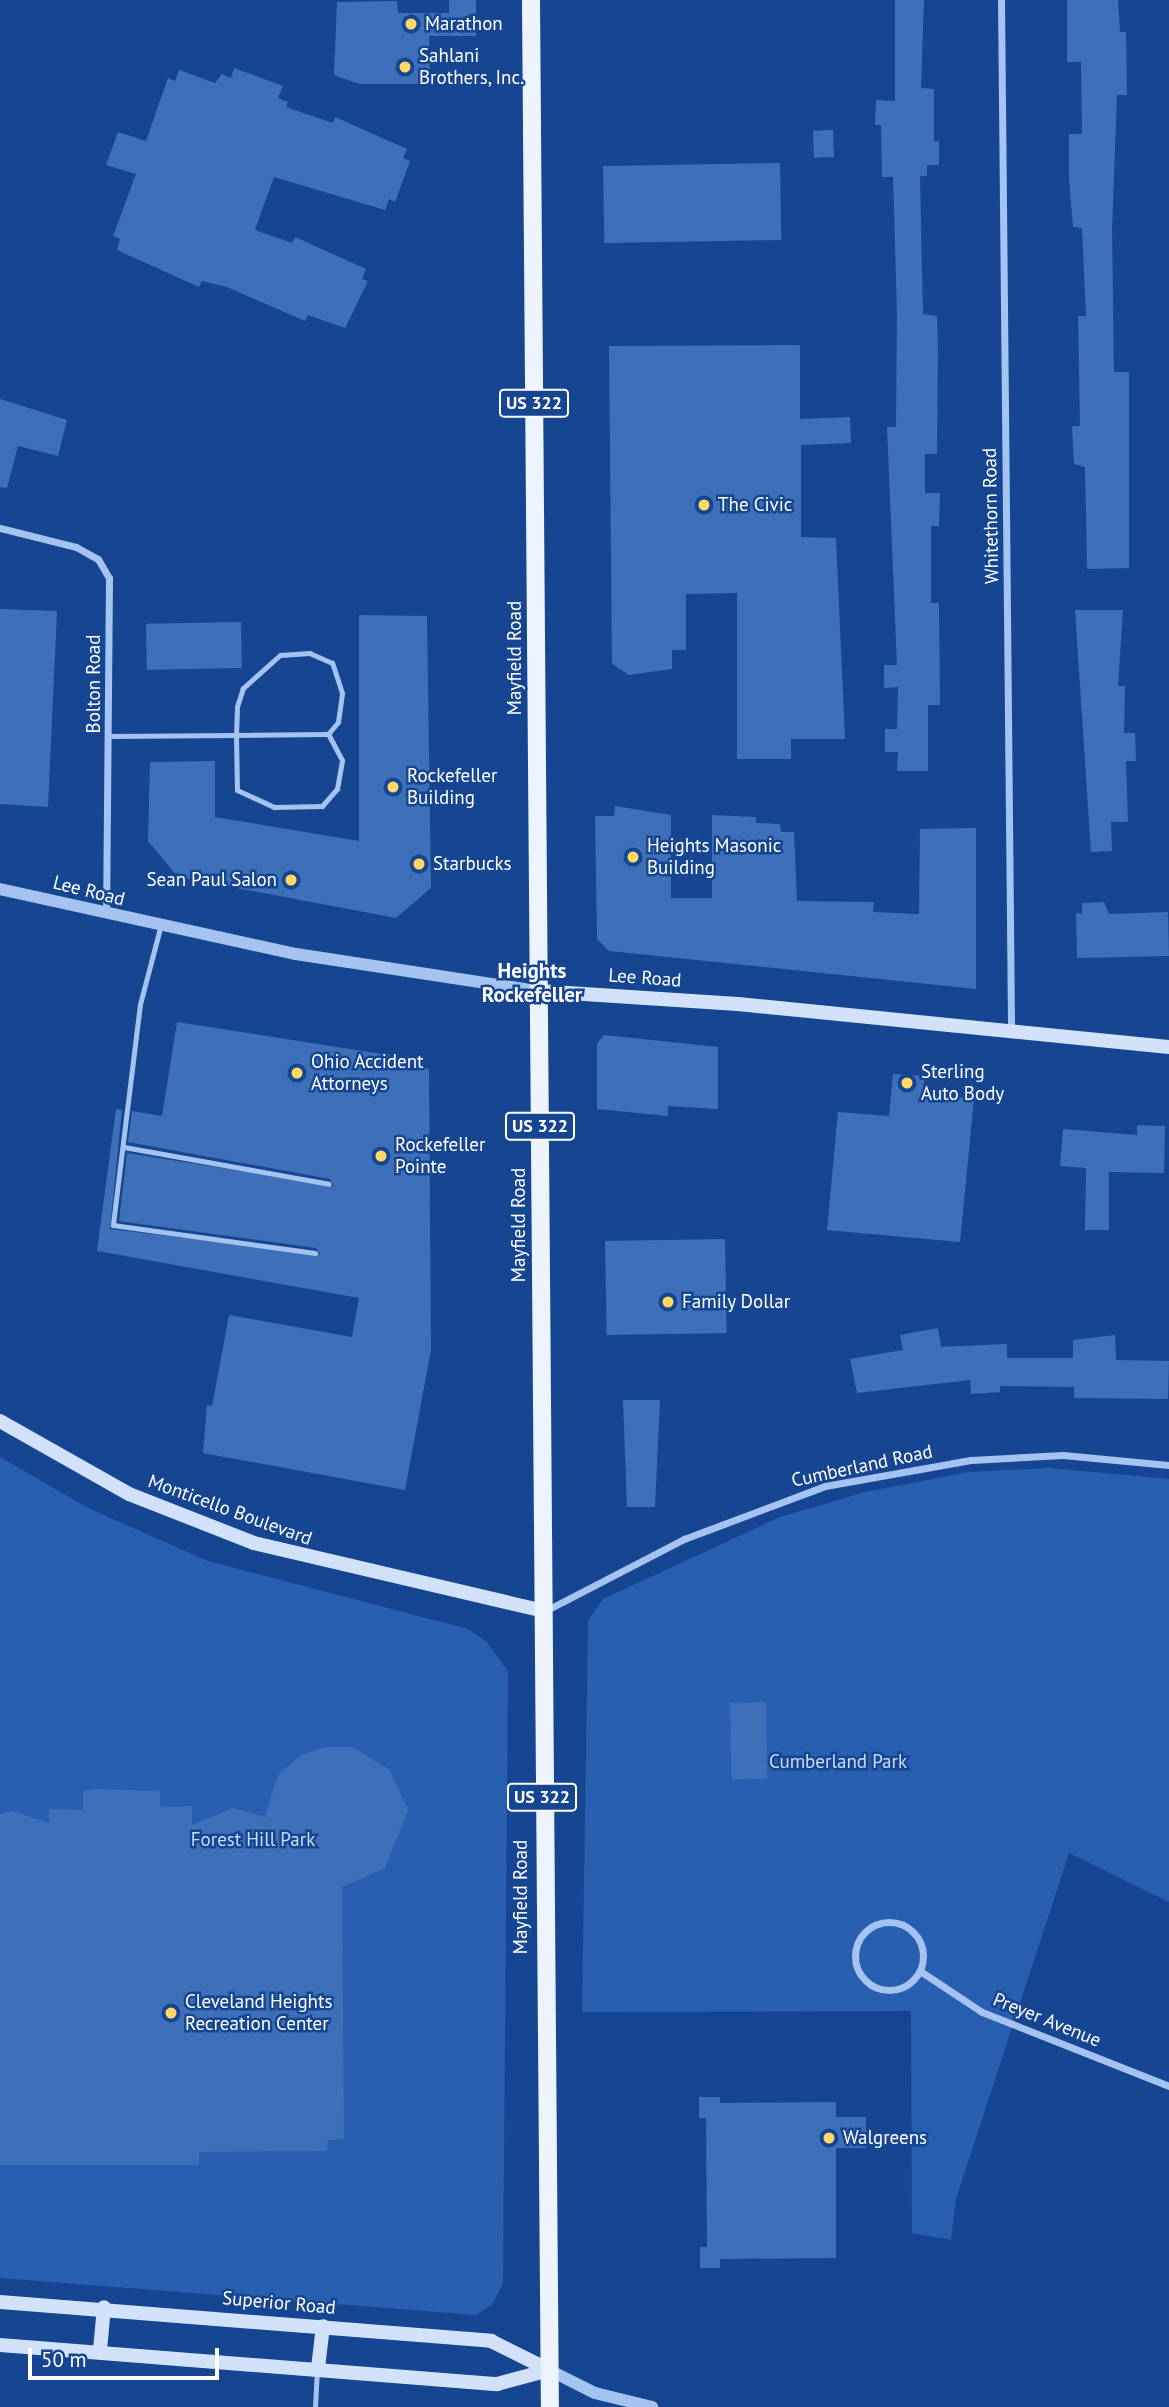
<!DOCTYPE html>
<style>
body{margin:0}
#map{position:relative;width:1169px;height:2407px;overflow:hidden;background:#164692;font-family:"PT Sans",sans-serif}
div>[style]{position:absolute}
.green>*{inset:0;background:#285fb1}
.building>*{inset:0;background:#3e70ba;transform-origin:0 0}
.service>*{height:5px;margin:-2.5px;padding:0 2.5px;transform-origin:2.5px;border-radius:2.5px;background:#a4c3f1}
.minor>*{height:7px;margin:-3.5px;padding:0 3.5px;transform-origin:3.5px;border-radius:3.5px;background:#a4c3f1}
.minor>.ring{margin:-3.5px;padding:0;box-sizing:content-box;background:none;border:7px solid #a4c3f1;border-radius:50%}
.tertiary>*{height:12px;margin:-6px;padding:0 6px;transform-origin:6px;border-radius:6px;background:#a4c3f1}
.secondary>*{height:14px;margin:-7px;padding:0 7px;transform-origin:7px;border-radius:7px;background:#d2e2fb}
.primary>*{height:18px;margin:-9px;padding:0 9px;transform-origin:9px;border-radius:9px;background:#edf3ff}
.dots>*{width:19px;height:19px;translate:-50% -50%;box-sizing:border-box;border:4px solid #164692;border-radius:50%}
span{translate:-50% -50%;white-space:nowrap;text-align:center;line-height:1.15;-webkit-text-stroke:5px #164692;paint-order:stroke}
.shield-label span{padding:2px 5px;background:#164692;border:2px solid;border-radius:5px;-webkit-text-stroke-width:0}
.shield-label{font-size:18px;color:#fff;font-weight:700}
.poi-label{font-size:19px;color:#fff}
.left{translate:0 -50%;text-align:left}
.right{translate:-100% -50%;text-align:right}
.street-label{font-size:19px;color:#fff}
.park-label{font-size:19px;color:#cbdffc}
.neighbourhood-label{font-size:21px;color:#fff;font-weight:700}
.scale{position:absolute;left:28px;top:2348px;width:191px;height:32px;box-sizing:border-box;border:4px solid #fff;border-top:0;padding-left:9px;font-size:21px;line-height:24px;white-space:nowrap;color:#fff;-webkit-text-stroke:5px #164692;paint-order:stroke}
</style>
<div id="map">
<div class="green">
<i style="clip-path:polygon(0 1457px,90px 1509px,208px 1561px,468px 1629px,487px 1642px,508px 1671px,503px 2283px,492px 2305px,476px 2315px,0 2278px)"></i>
<i style="clip-path:polygon(1050px 1468px,1169px 1479px,1169px 1902px,1069px 1853px,956px 2199px,951px 2240px,912px 2233px,911px 2011px,582px 2012px,588px 1620px,603px 1599px,780px 1517px,865px 1492px,969px 1472px)"></i>
</div>
<div class="building">
<i style="clip-path:polygon(449px 0,476px 0,476px 36px,429px 36px,430px 84px,359px 84px,334px 75px,337px 2px,397px 1px,398px 13px,449px 13px)"></i>
<i style="clip-path:polygon(895px 0,924px 0,921px 88px,934px 89px,934px 141px,939px 141px,939px 165px,927px 165px,927px 176px,920px 176px,923px 314px,937px 316px,938px 351px,937px 454px,925px 454px,925px 493px,940px 493px,939px 526px,931px 526px,931px 603px,939px 603px,940px 705px,928px 705px,928px 771px,897px 771px,898px 752px,885px 752px,885px 729px,897px 729px,898px 687px,884px 688px,884px 665px,897px 665px,887px 427px,896px 427px,897px 314px,893px 177px,882px 177px,881px 125px,875px 125px,876px 100px,895px 101px)"></i>
<i style="clip-path:polygon(1067px 0,1118px 0,1120px 32px,1126px 32px,1127px 95px,1117px 95px,1112px 230px,1114px 372px,1129px 372px,1129px 568px,1087px 569px,1085px 467px,1074px 464px,1072px 426px,1080px 426px,1078px 316px,1086px 316px,1082px 228px,1073px 227px,1069px 178px,1069px 134px,1082px 134px,1081px 62px,1067px 62px)"></i>
<i style="clip-path:polygon(234px 68px,283px 86px,278px 98px,288px 102px,286px 107px,333px 123px,335px 117px,407px 149px,403px 158px,410px 161px,395px 202px,389px 199px,385px 210px,274px 177px,255px 230px,292px 243px,295px 237px,366px 269px,362px 279px,368px 281px,345px 328px,308px 315px,305px 321px,227px 287px,202px 281px,199px 287px,117px 250px,120px 239px,113px 236px,136px 174px,106px 165px,118px 132px,146px 141px,168px 78px,175px 81px,179px 70px,215px 83px,222px 74px,231px 78px)"></i>
<i style="left:833px;top:130px;width:27px;height:20px;rotate:88deg"></i>
<i style="left:780px;top:163px;width:77px;height:177px;rotate:89deg"></i>
<i style="clip-path:polygon(800px 345px,800px 419px,850px 417px,851px 443px,801px 445px,801px 537px,836px 538px,845px 739px,791px 739px,791px 759px,737px 759px,737px 593px,686px 594px,686px 650px,672px 650px,672px 669px,629px 675px,612px 664px,609px 346px)"></i>
<i style="clip-path:polygon(0 399px,67px 420px,58px 456px,18px 446px,7px 488px,0 487px)"></i>
<i style="clip-path:polygon(0 609px,57px 611px,48px 807px,0 804px)"></i>
<i style="clip-path:polygon(1075px 610px,1123px 610px,1118px 686px,1125px 686px,1124px 733px,1135px 733px,1136px 761px,1126px 761px,1128px 822px,1111px 822px,1112px 851px,1091px 852px)"></i>
<i style="clip-path:polygon(359px 615px,427px 616px,431px 888px,396px 918px,178px 877px,148px 841px,150px 762px,215px 761px,215px 817px,359px 841px)"></i>
<i style="left:241px;top:622px;width:46px;height:95px;rotate:89deg"></i>
<i style="clip-path:polygon(615px 806px,671px 815px,671px 898px,712px 898px,712px 815px,756px 817px,756px 823px,780px 824px,781px 832px,794px 832px,797px 901px,874px 902px,873px 912px,919px 914px,920px 829px,976px 828px,976px 989px,609px 951px,597px 939px,595px 816px,614px 816px)"></i>
<i style="clip-path:polygon(1104px 902px,1109px 914px,1168px 912px,1169px 956px,1077px 958px,1076px 913px,1082px 914px,1082px 903px)"></i>
<i style="clip-path:polygon(177px 1022px,388px 1055px,429px 1069px,431px 1350px,405px 1490px,203px 1453px,207px 1405px,212px 1406px,229px 1315px,352px 1337px,359px 1298px,97px 1251px,116px 1109px,122px 1110px,110px 1229px,320px 1254px,316px 1248px,119px 1221px,127px 1153px,334px 1186px,330px 1179px,128px 1142px,132px 1111px,162px 1116px)"></i>
<i style="clip-path:polygon(604px 1035px,718px 1047px,718px 1109px,668px 1106px,668px 1116px,597px 1109px,597px 1044px)"></i>
<i style="clip-path:polygon(893px 1074px,925px 1076px,922px 1094px,974px 1099px,960px 1242px,827px 1230px,838px 1112px,889px 1116px)"></i>
<i style="clip-path:polygon(1137px 1125px,1165px 1126px,1164px 1173px,1109px 1172px,1109px 1230px,1085px 1230px,1086px 1168px,1060px 1166px,1063px 1129px,1137px 1135px)"></i>
<i style="left:725px;top:1239px;width:94px;height:120px;rotate:89deg"></i>
<i style="clip-path:polygon(938px 1328px,941px 1347px,1007px 1344px,1007px 1358px,1073px 1358px,1073px 1340px,1115px 1335px,1116px 1360px,1169px 1361px,1168px 1399px,1074px 1398px,1074px 1387px,1000px 1386px,1000px 1392px,971px 1394px,970px 1380px,857px 1393px,850px 1359px,903px 1350px,900px 1335px)"></i>
<i style="clip-path:polygon(623px 1400px,660px 1400px,655px 1507px,627px 1507px)"></i>
<i style="left:766px;top:1702px;width:77px;height:36px;rotate:89deg"></i>
<i style="clip-path:polygon(325px 1747px,352px 1747px,389px 1769px,408px 1810px,385px 1868px,342px 1887px,344px 2139px,328px 2140px,327px 2151px,199px 2152px,199px 2165px,0 2165px,0 1814px,12px 1811px,49px 1823px,49px 1809px,83px 1810px,83px 1791px,97px 1789px,160px 1791px,160px 1807px,192px 1806px,192px 1825px,233px 1808px,265px 1817px,278px 1775px,301px 1755px)"></i>
<i style="clip-path:polygon(699px 2097px,720px 2097px,720px 2103px,836px 2102px,836px 2117px,866px 2117px,866px 2148px,836px 2148px,836px 2258px,720px 2259px,720px 2268px,700px 2268px,700px 2247px,707px 2247px,706px 2118px,699px 2118px)"></i>
</div>
<div class="service">
<i style="left:109px;top:736px;width:127px;rotate:-0.5deg"></i>
<i style="left:236px;top:735px;width:92px;rotate:-0.6deg"></i>
<i style="left:328px;top:734px;width:16px;rotate:-50deg"></i>
<i style="left:338px;top:722px;width:29px;rotate:-82deg"></i>
<i style="left:342px;top:693px;width:32px;rotate:-108deg"></i>
<i style="left:332px;top:663px;width:24px;rotate:-156deg"></i>
<i style="left:310px;top:653px;width:30px;rotate:176deg"></i>
<i style="left:280px;top:655px;width:50px;rotate:138.3deg"></i>
<i style="left:243px;top:688px;width:20px;rotate:108deg"></i>
<i style="left:237px;top:707px;width:28px;rotate:92deg"></i>
<i style="left:236px;top:735px;width:55px;rotate:89deg"></i>
<i style="left:237px;top:790px;width:41px;rotate:24.7deg"></i>
<i style="left:274px;top:807px;width:48px;rotate:-1.2deg"></i>
<i style="left:322px;top:806px;width:23px;rotate:-49deg"></i>
<i style="left:337px;top:789px;width:29px;rotate:-80deg"></i>
<i style="left:342px;top:760px;width:30px;rotate:-118deg"></i>
<i style="left:160px;top:928px;width:79px;rotate:104.7deg"></i>
<i style="left:140px;top:1004px;width:223px;rotate:97deg"></i>
<i style="left:113px;top:1225px;width:204px;rotate:7.9deg"></i>
<i style="left:124px;top:1147px;width:208px;rotate:10.2deg"></i>
<i style="left:315px;top:2407px;width:35px;rotate:-87deg"></i>
</div>
<div class="minor">
<i style="left:1001px;top:0;width:1031px;rotate:89.44deg"></i>
<i style="left:0;top:528px;width:78px;rotate:14deg"></i>
<i style="left:76px;top:547px;width:25px;rotate:29deg"></i>
<i style="left:98px;top:559px;width:22px;rotate:60deg"></i>
<i style="left:109px;top:578px;width:336px;rotate:90.5deg"></i>
<i style="left:545px;top:1611px;width:157px;rotate:-27.4deg"></i>
<i style="left:684px;top:1539px;width:151px;rotate:-20.6deg"></i>
<i style="left:825px;top:1486px;width:148px;rotate:-10.1deg"></i>
<i style="left:971px;top:1460px;width:92px;rotate:-3.1deg"></i>
<i style="left:1063px;top:1455px;width:106px;rotate:5.4deg"></i>
<i class="ring" style="left:855px;top:1922px;width:61px;height:61px"></i>
<i style="left:920px;top:1971px;width:74px;rotate:33.5deg"></i>
<i style="left:982px;top:2012px;width:201px;rotate:21.6deg"></i>
</div>
<div class="tertiary">
<i style="left:0;top:889px;width:303px;rotate:12.4deg"></i>
<i style="left:296px;top:954px;width:245px;rotate:8.7deg"></i>
<i style="left:549px;top:2370px;width:51px;rotate:26.6deg"></i>
<i style="left:595px;top:2393px;width:59px;rotate:13.8deg"></i>
</div>
<div class="secondary">
<i style="left:538px;top:991px;width:200px;rotate:3.7deg"></i>
<i style="left:738px;top:1004px;width:433px;rotate:5.7deg"></i>
<i style="left:0;top:1421px;width:148px;rotate:29.5deg"></i>
<i style="left:129px;top:1494px;width:134px;rotate:21.4deg"></i>
<i style="left:254px;top:1543px;width:298px;rotate:13.2deg"></i>
<i style="left:0;top:2302px;width:493px;rotate:4.5deg"></i>
<i style="left:491px;top:2341px;width:65px;rotate:26.6deg"></i>
<i style="left:0;top:2345px;width:499px;rotate:4.5deg"></i>
<i style="left:497px;top:2384px;width:54px;rotate:-15.1deg"></i>
<i style="left:100px;top:2350px;width:43px;rotate:-84.7deg"></i>
<i style="left:318px;top:2368px;width:42px;rotate:-83.2deg"></i>
</div>
<div class="primary">
<i style="left:531px;top:0;width:2407px;rotate:89.55deg"></i>
</div>
<div class="dots">
<i style="left:411px;top:24px;background:#ffd963"></i>
<i style="left:405px;top:67px;background:#ffd963"></i>
<i style="left:704px;top:505px;background:#ffd963"></i>
<i style="left:393px;top:787px;background:#ffd963"></i>
<i style="left:633px;top:857px;background:#ffd963"></i>
<i style="left:419px;top:864px;background:#ffd963"></i>
<i style="left:291px;top:880px;background:#ffd963"></i>
<i style="left:297px;top:1073px;background:#ffd963"></i>
<i style="left:907px;top:1083px;background:#ffd963"></i>
<i style="left:381px;top:1156px;background:#ffd963"></i>
<i style="left:668px;top:1302px;background:#ffd963"></i>
<i style="left:171px;top:2013px;background:#ffd963"></i>
<i style="left:829px;top:2138px;background:#ffd963"></i>
</div>
<div class="shield-label">
<span style="left:534px;top:403px">US 322</span>
<span style="left:540px;top:1126px">US 322</span>
<span style="left:542px;top:1797px">US 322</span>
</div>
<div class="poi-label">
<span class="left" style="left:425px;top:24px">Marathon</span>
<span class="left" style="left:419px;top:67px">Sahlani<br>Brothers, Inc.</span>
<span class="left" style="left:718px;top:505px">The Civic</span>
<span class="left" style="left:407px;top:787px">Rockefeller<br>Building</span>
<span class="left" style="left:647px;top:857px">Heights Masonic<br>Building</span>
<span class="left" style="left:433px;top:864px">Starbucks</span>
<span class="right" style="left:277px;top:880px">Sean Paul Salon</span>
<span class="left" style="left:311px;top:1073px">Ohio Accident<br>Attorneys</span>
<span class="left" style="left:921px;top:1083px">Sterling<br>Auto Body</span>
<span class="left" style="left:395px;top:1156px">Rockefeller<br>Pointe</span>
<span class="left" style="left:682px;top:1302px">Family Dollar</span>
<span class="left" style="left:185px;top:2013px">Cleveland Heights<br>Recreation Center</span>
<span class="left" style="left:843px;top:2138px">Walgreens</span>
</div>
<div class="street-label">
<span style="left:991px;top:516px;rotate:-91deg">Whitethorn Road</span>
<span style="left:515px;top:658px;rotate:-90deg">Mayfield Road</span>
<span style="left:94px;top:684px;rotate:-90deg">Bolton Road</span>
<span style="left:89px;top:891px;rotate:14deg">Lee Road</span>
<span style="left:645px;top:978px;rotate:4deg">Lee Road</span>
<span style="left:519px;top:1225px;rotate:-90deg">Mayfield Road</span>
<span style="left:862px;top:1466px;rotate:-12deg">Cumberland Road</span>
<span style="left:230px;top:1510px;rotate:20deg">Monticello Boulevard</span>
<span style="left:521px;top:1897px;rotate:-90deg">Mayfield Road</span>
<span style="left:1047px;top:2020px;rotate:22deg">Preyer Avenue</span>
<span style="left:279px;top:2303px;rotate:5deg">Superior Road</span>
</div>
<div class="park-label">
<span style="left:838px;top:1762px">Cumberland Park</span>
<span style="left:253px;top:1840px">Forest Hill Park</span>
</div>
<div class="neighbourhood-label">
<span style="left:532px;top:983px">Heights<br>Rockefeller</span>
</div>
<div class="scale">50 m</div>
</div>
